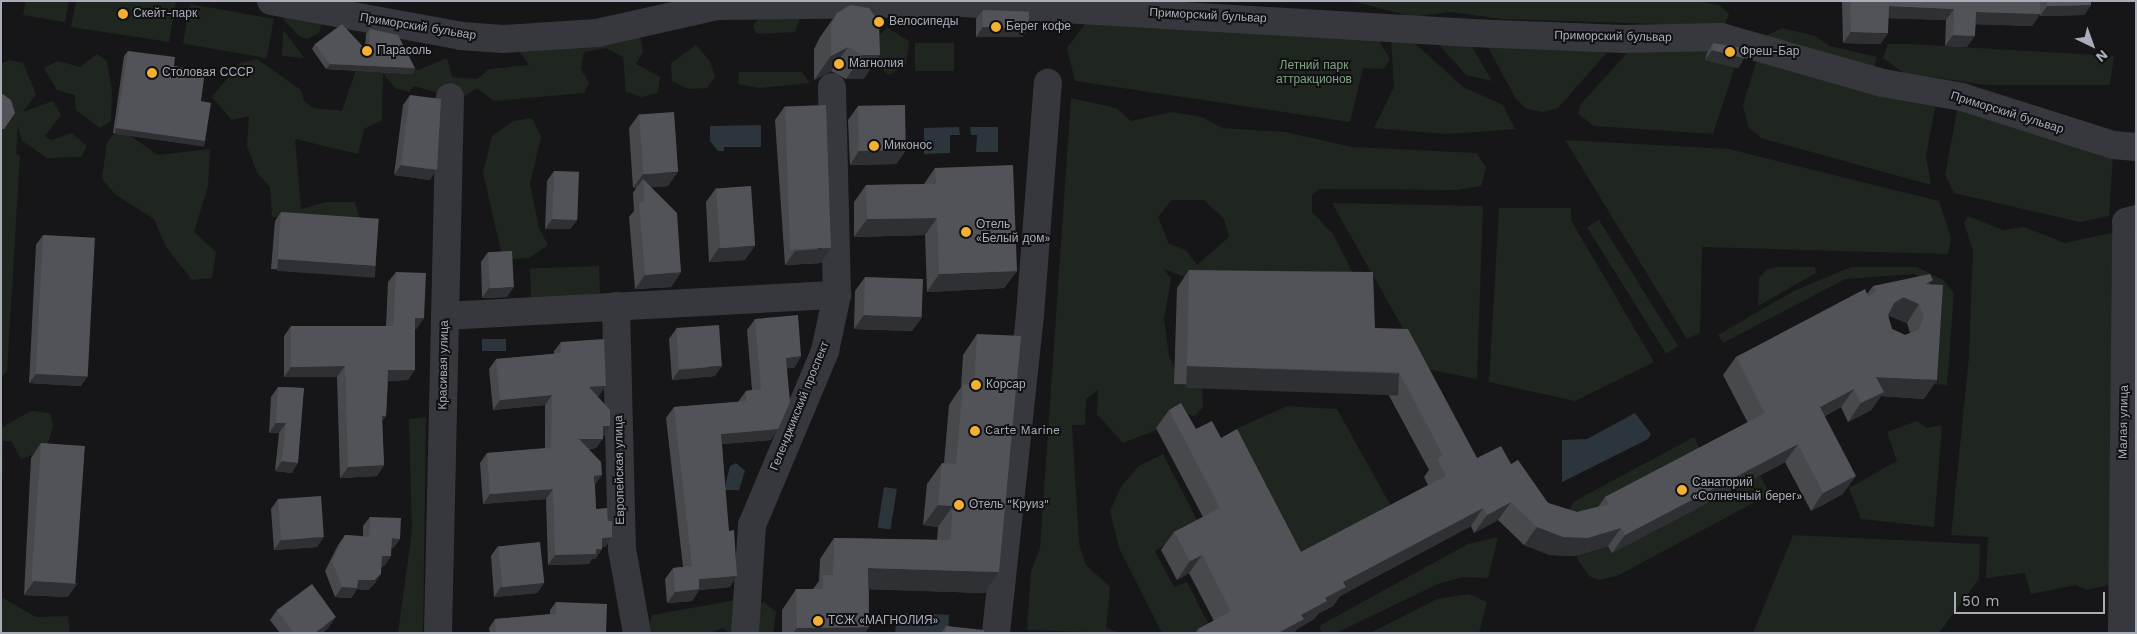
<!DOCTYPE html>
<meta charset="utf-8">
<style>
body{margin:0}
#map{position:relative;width:2137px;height:634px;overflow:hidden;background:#161618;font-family:"Work Sans",sans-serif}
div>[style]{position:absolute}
.green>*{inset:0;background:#1e261f;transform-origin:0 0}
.water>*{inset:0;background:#2c353c;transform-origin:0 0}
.minor>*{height:28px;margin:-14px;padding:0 14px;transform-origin:14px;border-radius:14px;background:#37383d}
.wall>*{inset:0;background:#47494d}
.shaded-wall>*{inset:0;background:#2f3033;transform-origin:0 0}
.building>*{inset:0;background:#525359;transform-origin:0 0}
.dots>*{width:14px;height:14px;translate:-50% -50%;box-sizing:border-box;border:2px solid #111113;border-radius:50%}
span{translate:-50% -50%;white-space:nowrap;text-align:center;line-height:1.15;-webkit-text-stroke:4px #111113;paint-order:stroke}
.poi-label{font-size:12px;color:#a8adb8}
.left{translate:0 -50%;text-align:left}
.street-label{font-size:12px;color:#a8adb8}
.park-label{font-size:12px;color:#7fa381}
.frame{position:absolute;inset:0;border:2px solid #a8adb8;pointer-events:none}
.north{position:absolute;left:2067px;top:20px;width:50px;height:50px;-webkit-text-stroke:4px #111113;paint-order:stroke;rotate:138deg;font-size:14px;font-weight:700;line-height:20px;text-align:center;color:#a8adb8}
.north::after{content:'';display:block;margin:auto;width:18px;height:22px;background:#a8adb8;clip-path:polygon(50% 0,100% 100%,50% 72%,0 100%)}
.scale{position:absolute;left:1954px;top:592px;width:151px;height:22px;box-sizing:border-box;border:2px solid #a8adb8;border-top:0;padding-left:6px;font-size:15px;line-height:18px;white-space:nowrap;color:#a8adb8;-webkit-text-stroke:4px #111113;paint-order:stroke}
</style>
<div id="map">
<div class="green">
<i style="clip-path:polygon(26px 1px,69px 1px,65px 22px,23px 15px)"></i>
<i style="clip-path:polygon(76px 1px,176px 1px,169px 42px,71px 27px)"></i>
<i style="clip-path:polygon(771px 1px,802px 13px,795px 32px,756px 34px,753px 26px)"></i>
<i style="clip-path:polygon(1352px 1px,1697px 1px,1719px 5px,1729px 14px,1725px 26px,1502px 19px,1450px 12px,1414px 17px)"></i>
<i style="left:190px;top:4px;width:85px;height:40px;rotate:10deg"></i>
<i style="clip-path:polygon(292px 12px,323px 17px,319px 33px,307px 39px,299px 36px,283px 19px)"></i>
<i style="clip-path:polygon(627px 14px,641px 40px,643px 52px,636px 64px,660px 77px,658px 93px,642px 97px,626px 92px,623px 57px,606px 48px,584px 52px,581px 69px,589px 83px,584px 93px,494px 101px,477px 88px,460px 99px,414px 86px,409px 92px,395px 88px,383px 73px,382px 120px,364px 129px,358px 154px,295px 139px,301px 209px,326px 202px,355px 202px,360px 220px,272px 217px,270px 187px,257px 173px,247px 146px,249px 116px,232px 120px,212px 97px,240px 63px,257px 59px,301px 90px,304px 101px,313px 108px,342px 111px,361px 55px,405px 61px,418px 70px,447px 58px,452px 77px,477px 79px,489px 69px,529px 65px,516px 47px)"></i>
<i style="clip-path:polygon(1092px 15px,1375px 34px,1390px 59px,1384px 69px,1363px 68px,1350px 122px,1075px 81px,1067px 48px)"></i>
<i style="clip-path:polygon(888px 28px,909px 41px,906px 64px,889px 75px,872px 61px,877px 36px)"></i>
<i style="clip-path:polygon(1782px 28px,1815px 36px,1830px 46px,1877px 57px,1874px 67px,1766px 36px)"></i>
<i style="clip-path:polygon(283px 30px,291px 40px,304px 58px,282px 56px)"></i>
<i style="clip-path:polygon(1391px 38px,1409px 38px,1463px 87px,1503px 105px,1515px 129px,1447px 134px,1374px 128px,1394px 87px)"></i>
<i style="clip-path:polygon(1434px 39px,1470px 43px,1492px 81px,1466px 75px)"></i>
<i style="left:954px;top:43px;width:28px;height:39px;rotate:90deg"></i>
<i style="clip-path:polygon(1888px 44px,1908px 44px,2114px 56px,2110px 85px,1987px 85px,1904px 73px,1883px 58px)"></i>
<i style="clip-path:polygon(696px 45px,710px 61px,715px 77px,707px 88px,688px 89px,672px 81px,671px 63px)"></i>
<i style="clip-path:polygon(1487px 46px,1609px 50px,1558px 108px,1543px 112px,1527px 109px,1516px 99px)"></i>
<i style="clip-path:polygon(1718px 47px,1737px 60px,1713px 134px,1594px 126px,1578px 114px,1580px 105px,1628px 52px)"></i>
<i style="clip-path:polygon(97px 54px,107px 61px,112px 92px,111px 121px,100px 128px,76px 110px,75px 95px,57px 90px,44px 68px,58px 61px,80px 67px)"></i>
<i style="clip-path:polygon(1758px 56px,1936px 103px,1926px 156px,1931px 185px,1761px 138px,1748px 127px,1743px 105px)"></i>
<i style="clip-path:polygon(9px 60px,23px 63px,36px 94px,23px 112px,53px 101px,61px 115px,45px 136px,51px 140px,72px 133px,87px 146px,81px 157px,47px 158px,22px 141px,18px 127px,16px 154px,20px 155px,7px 372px,2px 376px,1px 388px,1px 64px)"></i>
<i style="clip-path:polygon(739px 72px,802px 72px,810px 83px,760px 88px,738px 84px)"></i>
<i style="clip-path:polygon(evenodd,1071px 98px,1116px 108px,1131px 121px,1172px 112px,1202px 117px,1222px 128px,1285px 132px,1352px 147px,1477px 153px,1486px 168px,1481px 186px,1458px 190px,1319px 189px,1312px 195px,1312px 212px,1333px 234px,1354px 275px,1187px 278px,1164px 269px,1171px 279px,1164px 319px,1169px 356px,1175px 369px,1202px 384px,1203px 407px,1195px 416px,1180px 413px,1156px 430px,1123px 443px,1097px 414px,1098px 390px,1086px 399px,1085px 425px,1072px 425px,1079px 544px,1086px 565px,1110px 587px,1106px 628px,1120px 633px,1027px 630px,1031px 571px,1040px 548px,1071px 98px,1172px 200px,1204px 200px,1224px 219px,1229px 237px,1197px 265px,1186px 250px,1169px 244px,1158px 217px,1172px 200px)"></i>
<i style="clip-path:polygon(1958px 105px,2113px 157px,2109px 216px,2080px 222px,1954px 193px,1945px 175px)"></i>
<i style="clip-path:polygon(532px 118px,541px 137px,530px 184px,539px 228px,548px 245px,529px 258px,503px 260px,483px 172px,492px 136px,513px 121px)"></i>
<i style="clip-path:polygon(119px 128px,158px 155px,210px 149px,208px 186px,194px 232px,216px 252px,212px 278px,192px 280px,166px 247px,154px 219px,116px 195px,102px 179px,107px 142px)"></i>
<i style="clip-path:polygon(1565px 140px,1729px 149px,1939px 201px,1951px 238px,1948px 254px,1702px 247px,1700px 333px,1687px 339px)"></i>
<i style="clip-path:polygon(1332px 203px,1483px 206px,1477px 379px,1426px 369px)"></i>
<i style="clip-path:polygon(1499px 208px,1571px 208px,1571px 220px,1654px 362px,1575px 401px,1489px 382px)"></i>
<i style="clip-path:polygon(1968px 216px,2003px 230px,2024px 227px,2065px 243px,2111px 233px,2121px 243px,2114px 584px,2087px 590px,2076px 585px,2031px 594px,2025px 573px,1986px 578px,1988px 537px,1951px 535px,1969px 356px,1973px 250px,1964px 223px)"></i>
<i style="left:1599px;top:220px;width:149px;height:14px;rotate:58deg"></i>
<i style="left:599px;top:266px;width:33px;height:69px;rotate:88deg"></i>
<i style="clip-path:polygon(1778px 267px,1815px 267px,1816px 273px,1758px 306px,1759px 278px,1766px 270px)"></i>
<i style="clip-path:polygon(1851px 267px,1917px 267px,1943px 280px,1954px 293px,1947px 385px,1934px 384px,1932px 281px,1914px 274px,1845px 279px,1723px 343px,1718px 335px,1794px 291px)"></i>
<i style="clip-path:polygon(1287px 406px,1337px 409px,1391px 506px,1300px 553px,1234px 430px)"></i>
<i style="clip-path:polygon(31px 411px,50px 413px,53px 426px,46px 450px,21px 459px,11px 441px,3px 441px,1px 523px,1px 428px)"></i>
<i style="clip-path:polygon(426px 417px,423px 633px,398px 633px,412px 530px,409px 419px)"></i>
<i style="clip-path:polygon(1917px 421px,1927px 428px,1942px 425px,1934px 527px,1861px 519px,1849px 488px,1897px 461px,1887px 432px)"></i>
<i style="clip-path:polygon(1694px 437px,1704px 457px,1612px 553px,1760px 475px,1770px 494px,1617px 576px,1598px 580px,1589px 576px,1578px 560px,1568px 515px,1573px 502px)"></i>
<i style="clip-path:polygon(1163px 454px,1199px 524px,1155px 551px,1174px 587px,1187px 582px,1210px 627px,1201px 633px,1162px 633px,1119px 548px,1110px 511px,1122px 485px,1139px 466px)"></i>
<i style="clip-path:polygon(1793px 535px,1980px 544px,1979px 579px,1939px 633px,1753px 633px)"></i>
<i style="clip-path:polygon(1498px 537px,1488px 578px,1462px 577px,1438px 584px,1336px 633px,1322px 633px,1319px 626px,1468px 544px)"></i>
<i style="clip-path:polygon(1469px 594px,1487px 602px,1479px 633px,1370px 633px,1437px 599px)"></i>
<i style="clip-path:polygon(1px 597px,36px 617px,68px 616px,70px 633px,1px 633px)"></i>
<i style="clip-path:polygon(736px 600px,748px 609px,764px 602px,776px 612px,773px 633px,728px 633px,723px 628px,711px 633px,647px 633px,652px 615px)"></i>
</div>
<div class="water">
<i style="clip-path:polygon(761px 125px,761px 147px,724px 147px,724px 151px,718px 151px,710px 141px,710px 126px)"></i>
<i style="clip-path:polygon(959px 127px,960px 135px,950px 135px,950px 153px,924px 154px,924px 128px)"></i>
<i style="clip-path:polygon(970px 127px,998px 127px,998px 152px,976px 152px,977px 135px,971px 135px)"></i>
<i style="left:482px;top:339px;width:24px;height:12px"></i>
<i style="clip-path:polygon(1635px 413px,1651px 434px,1648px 439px,1562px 482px,1562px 440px,1587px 439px)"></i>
<i style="clip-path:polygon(736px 463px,745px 471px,739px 490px,724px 490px,730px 466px)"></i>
<i style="left:884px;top:487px;width:13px;height:41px;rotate:9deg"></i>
<i style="left:896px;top:613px;width:53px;height:20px;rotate:2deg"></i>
</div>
<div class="minor">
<i style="left:271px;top:1px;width:193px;rotate:10.4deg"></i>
<i style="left:461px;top:36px;width:42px;rotate:4.1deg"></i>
<i style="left:503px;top:39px;width:94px;rotate:-3.7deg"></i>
<i style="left:597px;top:33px;width:124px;rotate:-12.6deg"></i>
<i style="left:718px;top:6px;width:245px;rotate:-0.7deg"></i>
<i style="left:963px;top:3px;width:510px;rotate:3.37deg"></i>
<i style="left:1472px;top:33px;width:152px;rotate:2.3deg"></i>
<i style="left:1624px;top:39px;width:97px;rotate:-1.2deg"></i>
<i style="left:1721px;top:37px;width:168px;rotate:15.9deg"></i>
<i style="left:1883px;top:83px;width:80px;rotate:10deg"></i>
<i style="left:1962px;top:97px;width:158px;rotate:17.6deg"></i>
<i style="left:2113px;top:145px;width:23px;rotate:5deg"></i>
<i style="left:616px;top:306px;width:243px;rotate:88.6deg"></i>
<i style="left:622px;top:549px;width:85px;rotate:79.9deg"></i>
<i style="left:445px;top:316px;width:393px;rotate:-3.1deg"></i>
<i style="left:438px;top:633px;width:536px;rotate:-88.72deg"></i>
<i style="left:745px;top:633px;width:108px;rotate:-86.3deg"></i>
<i style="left:752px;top:525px;width:189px;rotate:-67.2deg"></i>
<i style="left:825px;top:351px;width:57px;rotate:-77.9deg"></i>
<i style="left:837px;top:295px;width:208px;rotate:-91.4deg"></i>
<i style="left:996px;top:633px;width:320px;rotate:-83.9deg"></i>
<i style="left:1030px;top:315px;width:233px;rotate:-85.6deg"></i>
<i style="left:2122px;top:633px;width:411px;rotate:-89.4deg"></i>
<i style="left:2126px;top:222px;width:10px;rotate:-17deg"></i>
</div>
<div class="wall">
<i style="clip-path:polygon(1842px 1px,2091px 1px,2091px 5px,2084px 15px,2040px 16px,2040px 14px,2032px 26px,1976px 24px,1967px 47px,1945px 46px,1946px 20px,1888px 18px,1888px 33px,1880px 44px,1843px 43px)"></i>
<i style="clip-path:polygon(869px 8px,864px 79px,846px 79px,831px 71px,814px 80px,814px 49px,820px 37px,837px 13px)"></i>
<i style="clip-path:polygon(983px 10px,1029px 27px,1022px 37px,976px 37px,976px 19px)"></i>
<i style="clip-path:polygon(370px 29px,415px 68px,412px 74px,326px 69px,312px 49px,315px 44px,365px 49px,366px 34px)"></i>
<i style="clip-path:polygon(1713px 43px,1744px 58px,1738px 68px,1705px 60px,1707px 53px)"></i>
<i style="clip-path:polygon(128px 51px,174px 66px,201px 101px,205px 141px,202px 146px,113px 133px,124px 56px)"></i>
<i style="clip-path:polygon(410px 95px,430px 180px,394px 175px,403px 105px)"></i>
<i style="clip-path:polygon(785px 106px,821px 263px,785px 265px,775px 120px)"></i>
<i style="clip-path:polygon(858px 106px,906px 150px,896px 164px,850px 165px,848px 120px)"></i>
<i style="clip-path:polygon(639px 114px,668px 186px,651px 187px,681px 272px,671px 287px,635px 289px,629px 217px,634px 211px,633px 193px,636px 188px,633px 188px,629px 128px)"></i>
<i style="clip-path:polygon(935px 168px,1017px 271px,1004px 288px,927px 292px,925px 235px,854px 237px,854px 202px,866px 185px,924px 184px)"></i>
<i style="clip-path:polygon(554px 171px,577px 220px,570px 229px,545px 229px,547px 181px)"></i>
<i style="clip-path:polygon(716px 188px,745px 260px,709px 262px,706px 202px)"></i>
<i style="clip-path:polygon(281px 212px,376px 265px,369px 275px,271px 269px,275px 221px)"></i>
<i style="clip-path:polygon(43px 235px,81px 386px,29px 383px,36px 245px)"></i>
<i style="clip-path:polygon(488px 252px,507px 297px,482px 298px,481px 262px)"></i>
<i style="clip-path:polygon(evenodd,1189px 270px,1375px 328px,1477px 458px,1511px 464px,1548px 503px,1577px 512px,1598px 507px,1605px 497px,1748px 423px,1723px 375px,1736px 357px,1867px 294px,1873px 286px,1930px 285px,1924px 399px,1881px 396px,1871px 410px,1848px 422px,1841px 407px,1825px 416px,1843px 494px,1811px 511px,1785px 462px,1612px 553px,1608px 546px,1575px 556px,1550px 555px,1524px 545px,1498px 520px,1474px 533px,1471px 526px,1340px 596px,1333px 606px,1319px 613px,1314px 619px,1297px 629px,1294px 633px,1195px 633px,1198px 629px,1214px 621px,1189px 573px,1177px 580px,1161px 550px,1174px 532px,1203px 517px,1156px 428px,1169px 410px,1196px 429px,1221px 438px,1301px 552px,1428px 485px,1424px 477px,1429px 470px,1386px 390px,1174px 384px,1177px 288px,1189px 270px,1890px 316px,1907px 323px,1910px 333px,1905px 335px,1892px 329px,1888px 317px,1890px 316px)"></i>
<i style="clip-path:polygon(396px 272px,424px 318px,416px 329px,415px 329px,408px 380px,388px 381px,386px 416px,382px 421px,384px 465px,377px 476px,340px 478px,337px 377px,284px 377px,284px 336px,291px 326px,386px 326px,388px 282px)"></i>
<i style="clip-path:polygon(865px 277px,922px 317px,912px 331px,854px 329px,855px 291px)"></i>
<i style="clip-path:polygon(755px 319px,801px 356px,794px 368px,787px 368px,771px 440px,722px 444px,730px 587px,699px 590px,692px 601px,667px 603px,665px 579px,673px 568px,683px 567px,666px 418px,674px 407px,738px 402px,746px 391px,752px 390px,747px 330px)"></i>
<i style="clip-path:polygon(676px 329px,715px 376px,672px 380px,669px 339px)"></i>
<i style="clip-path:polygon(977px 334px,999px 572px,985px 593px,869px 589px,869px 627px,865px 633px,782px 633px,782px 610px,796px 589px,813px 589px,819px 581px,820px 559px,834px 538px,937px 540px,938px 527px,923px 525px,927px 484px,942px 463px,944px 463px,949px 405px,961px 387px,963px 355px)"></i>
<i style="clip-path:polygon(561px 342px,599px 396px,597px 396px,604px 436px,603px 436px,596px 448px,589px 449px,595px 485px,596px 509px,608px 521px,612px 537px,605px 547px,602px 547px,602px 549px,595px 559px,592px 559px,589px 564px,548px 565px,546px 499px,483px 504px,480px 463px,487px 453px,545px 448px,545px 405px,493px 410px,489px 369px,496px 359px,554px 354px,554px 351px)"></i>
<i style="clip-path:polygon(278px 387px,304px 388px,292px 473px,275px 471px,279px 433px,269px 433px,271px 397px)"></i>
<i style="clip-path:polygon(41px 443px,68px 597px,24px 595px,31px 458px)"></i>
<i style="clip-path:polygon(278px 499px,317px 547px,274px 550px,271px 509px)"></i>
<i style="clip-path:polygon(370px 517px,400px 539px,393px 548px,391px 548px,391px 556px,384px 566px,382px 566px,375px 583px,368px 590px,357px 589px,351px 598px,335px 597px,325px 571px,338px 545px,345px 535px,363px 536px,363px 526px)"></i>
<i style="clip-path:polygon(498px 546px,544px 583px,537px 593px,494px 597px,491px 556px)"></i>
<i style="clip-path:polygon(556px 602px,606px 633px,490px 633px,489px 628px,495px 619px,550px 614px,550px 610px)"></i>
<i style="clip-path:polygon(277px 610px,329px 627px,322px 633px,280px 633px,270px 620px)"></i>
<i style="clip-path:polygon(946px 626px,984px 633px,941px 633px)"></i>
</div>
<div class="shaded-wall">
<i style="clip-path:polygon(2091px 5px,2084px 15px,2040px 16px,2047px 6px)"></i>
<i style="clip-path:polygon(1889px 6px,1954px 9px,1946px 20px,1881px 18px)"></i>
<i style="clip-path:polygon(1976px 12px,2040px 14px,2032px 26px,1968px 24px)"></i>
<i style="clip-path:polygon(983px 27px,1029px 27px,1022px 37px,976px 37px)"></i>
<i style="clip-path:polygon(1851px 32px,1888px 33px,1880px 44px,1843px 43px)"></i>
<i style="clip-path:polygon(1953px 35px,1975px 36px,1967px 47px,1945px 46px)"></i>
<i style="clip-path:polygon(848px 47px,831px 71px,814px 80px,831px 56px)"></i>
<i style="clip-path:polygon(1712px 50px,1744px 58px,1738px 68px,1705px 60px)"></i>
<i style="clip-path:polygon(862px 55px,880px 55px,864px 79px,846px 79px)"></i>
<i style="clip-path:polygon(330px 64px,415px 68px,412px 74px,326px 69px)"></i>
<i style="left:116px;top:128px;width:90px;height:6px;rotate:8deg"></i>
<i style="clip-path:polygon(906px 150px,896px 164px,850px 165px,859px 151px)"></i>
<i style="clip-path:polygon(401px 165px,437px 170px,430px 180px,394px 175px)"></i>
<i style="clip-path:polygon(678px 172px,668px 186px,643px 188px,643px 179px,636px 188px,633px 188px,643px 174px)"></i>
<i style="clip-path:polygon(937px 218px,925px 235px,854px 237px,867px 219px)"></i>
<i style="clip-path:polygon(552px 219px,577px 220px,570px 229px,545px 229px)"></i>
<i style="clip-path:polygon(755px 246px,745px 260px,709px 262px,719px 248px)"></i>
<i style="clip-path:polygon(831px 248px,821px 263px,785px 265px,795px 251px)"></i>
<i style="left:278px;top:259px;width:98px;height:12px;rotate:4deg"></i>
<i style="clip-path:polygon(1017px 271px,1004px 288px,927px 292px,939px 274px)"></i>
<i style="clip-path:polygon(681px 272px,671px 287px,635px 289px,645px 275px)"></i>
<i style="clip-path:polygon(1933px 280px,1920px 299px,1919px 304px,1907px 323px,1890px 316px,1881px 321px,1894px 303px)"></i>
<i style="clip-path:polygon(514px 287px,507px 297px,482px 298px,489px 288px)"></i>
<i style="clip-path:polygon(864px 315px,922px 317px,912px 331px,854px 329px)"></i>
<i style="clip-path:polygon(415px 318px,424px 318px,416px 329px,408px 328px)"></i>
<i style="clip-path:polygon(801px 356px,794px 368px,778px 369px,786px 358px)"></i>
<i style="clip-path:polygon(345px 366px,337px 377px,284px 377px,291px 367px)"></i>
<i style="clip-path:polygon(722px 366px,715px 376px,672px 380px,679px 370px)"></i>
<i style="left:1187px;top:366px;width:212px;height:22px;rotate:2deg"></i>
<i style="clip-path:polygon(388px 370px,415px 370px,408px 380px,381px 381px)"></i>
<i style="clip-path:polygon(36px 374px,88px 376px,81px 386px,29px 383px)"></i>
<i style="clip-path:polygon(1876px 377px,1937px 380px,1924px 399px,1881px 396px,1871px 410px,1848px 422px,1861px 403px)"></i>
<i style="clip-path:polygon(606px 386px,599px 396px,582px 397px,589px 387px)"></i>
<i style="clip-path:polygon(1854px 389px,1841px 407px,1807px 425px,1820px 407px)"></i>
<i style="clip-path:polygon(552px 395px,545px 405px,493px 410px,500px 400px)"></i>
<i style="clip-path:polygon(382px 416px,386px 416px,379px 426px)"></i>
<i style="clip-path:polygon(276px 423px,286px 423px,279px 433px,269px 433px)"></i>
<i style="clip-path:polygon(603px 426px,610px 426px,604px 436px,596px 436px)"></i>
<i style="clip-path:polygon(778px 429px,771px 440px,713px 445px,721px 434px)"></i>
<i style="clip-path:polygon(579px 439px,603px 439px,596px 448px,572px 449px)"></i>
<i style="clip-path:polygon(1798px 444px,1785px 462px,1612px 553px,1625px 535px)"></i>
<i style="clip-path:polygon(282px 461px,298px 463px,292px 473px,275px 471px)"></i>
<i style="clip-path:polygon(384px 465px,377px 476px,340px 478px,348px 467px)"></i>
<i style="clip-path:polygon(602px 475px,595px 485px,594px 476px)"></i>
<i style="clip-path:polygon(1856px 476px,1843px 494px,1811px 511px,1823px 493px)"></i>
<i style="clip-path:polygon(553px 489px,546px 499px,483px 504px,490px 494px)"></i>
<i style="clip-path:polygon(1511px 502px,1498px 520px,1474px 533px,1487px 515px)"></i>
<i style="clip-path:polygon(938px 505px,953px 506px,938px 527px,923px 525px)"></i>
<i style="clip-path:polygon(1483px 508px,1471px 526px,1340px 596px,1333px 606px,1319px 613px,1314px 619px,1297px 629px,1294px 633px,1278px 633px,1343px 582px)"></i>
<i style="clip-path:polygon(1537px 527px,1621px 528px,1608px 546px,1575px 556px,1550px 555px,1524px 545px)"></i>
<i style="clip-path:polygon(324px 537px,317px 547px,274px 550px,281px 540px)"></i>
<i style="clip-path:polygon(612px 537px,605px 547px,595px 547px,602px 538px)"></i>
<i style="clip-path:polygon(392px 538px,400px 539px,393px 548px,385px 548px)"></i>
<i style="clip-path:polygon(596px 549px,602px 549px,595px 559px,592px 559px,589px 564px,548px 565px,555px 555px)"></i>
<i style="clip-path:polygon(1202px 555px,1189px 573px,1177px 580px,1190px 561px)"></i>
<i style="clip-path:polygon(382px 556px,391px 556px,384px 566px,376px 565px)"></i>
<i style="clip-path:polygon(868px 568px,999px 572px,985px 593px,854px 589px)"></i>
<i style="clip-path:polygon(381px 574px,375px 583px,368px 590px,357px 589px,351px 598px,335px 597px,342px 587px,358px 580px)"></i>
<i style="clip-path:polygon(737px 576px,730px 587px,699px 590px,692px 601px,667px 603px,675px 592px,699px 579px)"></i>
<i style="clip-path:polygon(34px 581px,78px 583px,68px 597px,24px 595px)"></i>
<i style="clip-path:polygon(544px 583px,537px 593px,494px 597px,501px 587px)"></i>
<i style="clip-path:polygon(336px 617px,329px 627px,322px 633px,315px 633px)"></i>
<i style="clip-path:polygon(869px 627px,865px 633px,793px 633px,797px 628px)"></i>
</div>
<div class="building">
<i style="clip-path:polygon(1850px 1px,2040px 1px,2040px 14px,1976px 12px,1975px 36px,1953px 35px,1954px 9px,1889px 6px,1888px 33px,1851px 32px)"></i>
<i style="clip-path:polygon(2047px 1px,2091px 1px,2091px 5px,2047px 6px)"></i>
<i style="clip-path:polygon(850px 5px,869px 8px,879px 22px,880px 55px,862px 55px,848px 47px,831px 56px,831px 25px,837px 13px)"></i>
<i style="left:983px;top:10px;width:46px;height:17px;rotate:2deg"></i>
<i style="clip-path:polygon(342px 24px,368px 52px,370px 29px,398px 35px,415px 68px,330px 64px,315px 44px)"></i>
<i style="clip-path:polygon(1713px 43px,1747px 49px,1744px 58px,1712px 50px)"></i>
<i style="clip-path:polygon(128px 51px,175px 57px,174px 66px,205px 71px,201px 101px,211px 103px,205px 141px,116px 128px)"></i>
<i style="clip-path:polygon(1px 93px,11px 100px,15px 113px,4px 129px,1px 129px)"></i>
<i style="clip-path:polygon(410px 95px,441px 99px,437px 170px,401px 165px)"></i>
<i style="left:826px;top:105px;width:143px;height:41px;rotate:88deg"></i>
<i style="left:905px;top:105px;width:45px;height:47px;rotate:89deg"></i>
<i style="left:674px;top:112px;width:60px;height:35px;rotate:86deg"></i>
<i style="clip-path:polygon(1013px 165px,1017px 271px,939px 274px,937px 218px,867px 219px,866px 185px,936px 184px,935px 168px)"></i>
<i style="left:554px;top:171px;width:25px;height:48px;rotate:2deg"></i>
<i style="clip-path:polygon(643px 179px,677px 213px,681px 272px,645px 275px,639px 203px,644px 202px)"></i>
<i style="left:751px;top:186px;width:60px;height:35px;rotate:86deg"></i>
<i style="left:281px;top:212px;width:98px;height:47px;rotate:4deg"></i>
<i style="left:43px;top:235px;width:52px;height:139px;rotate:3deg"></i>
<i style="left:512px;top:251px;width:36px;height:24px;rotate:87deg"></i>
<i style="clip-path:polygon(evenodd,1189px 270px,1373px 272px,1375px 328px,1408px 329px,1477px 458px,1501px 446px,1511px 464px,1518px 460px,1548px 503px,1577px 512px,1609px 504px,1605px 497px,1765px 413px,1736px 357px,1865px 289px,1868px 296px,1876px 291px,1873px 286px,1930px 274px,1933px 280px,1926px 284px,1943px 285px,1937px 380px,1876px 377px,1884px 392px,1861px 403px,1854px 389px,1820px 407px,1856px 476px,1823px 493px,1798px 444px,1625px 535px,1621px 528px,1588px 538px,1563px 537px,1537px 527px,1511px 502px,1487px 515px,1483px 508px,1343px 582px,1346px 587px,1325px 598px,1327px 601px,1301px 615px,1304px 619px,1278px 633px,1200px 633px,1198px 629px,1231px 611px,1202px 555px,1190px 561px,1174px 532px,1220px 508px,1169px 410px,1181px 403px,1196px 429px,1212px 421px,1221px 438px,1237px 429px,1301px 552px,1446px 476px,1437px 459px,1443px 455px,1399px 372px,1187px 366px,1189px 270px,1903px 297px,1919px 304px,1924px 317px,1918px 330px,1905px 335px,1892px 329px,1888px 315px,1894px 303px,1903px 297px)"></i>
<i style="clip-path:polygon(396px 272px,426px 273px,424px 318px,415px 318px,415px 370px,388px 370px,386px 416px,382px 416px,384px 465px,348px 467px,345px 366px,291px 367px,291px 326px,393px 326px)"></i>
<i style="left:865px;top:277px;width:58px;height:38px;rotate:2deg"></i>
<i style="clip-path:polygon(798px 315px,801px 356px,786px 358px,790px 402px,778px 429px,721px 434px,729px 531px,734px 530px,737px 576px,699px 579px,699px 589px,675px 592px,673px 568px,692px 566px,674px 407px,746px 401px,746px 391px,761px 389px,755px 319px)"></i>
<i style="left:719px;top:325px;width:41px;height:43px;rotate:86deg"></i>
<i style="clip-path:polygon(977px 334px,1021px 336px,999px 572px,868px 568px,869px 627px,797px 628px,796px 589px,823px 589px,823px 575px,833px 575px,834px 538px,950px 540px,953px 506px,938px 505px,942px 463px,956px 464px,963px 384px,974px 385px)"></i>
<i style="clip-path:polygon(604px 339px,606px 386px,589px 387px,610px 410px,610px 426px,603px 426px,603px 439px,579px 439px,601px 462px,602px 475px,594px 476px,596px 509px,607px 508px,608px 521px,612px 521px,612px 537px,602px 538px,602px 549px,596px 549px,596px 554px,555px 555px,553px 489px,490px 494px,487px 453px,551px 448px,552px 395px,500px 400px,496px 359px,561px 353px,561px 342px)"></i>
<i style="clip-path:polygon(278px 387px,304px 388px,298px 463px,282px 461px,286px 423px,276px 423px)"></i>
<i style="left:41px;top:443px;width:44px;height:138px;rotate:4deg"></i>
<i style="left:321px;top:496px;width:41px;height:43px;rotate:86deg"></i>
<i style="clip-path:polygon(370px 517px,401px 518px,400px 539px,392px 538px,391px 556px,382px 556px,381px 574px,374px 580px,358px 580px,357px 588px,342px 587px,332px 561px,345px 535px,369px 537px)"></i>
<i style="left:540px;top:542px;width:41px;height:42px;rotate:84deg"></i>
<i style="clip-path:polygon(312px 584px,336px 617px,315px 633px,294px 633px,277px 610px)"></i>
<i style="clip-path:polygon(556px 602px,607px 604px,606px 633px,496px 633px,495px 619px,556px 614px)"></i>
<i style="clip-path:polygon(946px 626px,984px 630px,984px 633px,945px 633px)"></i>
</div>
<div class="dots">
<i style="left:123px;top:14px;background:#f2b134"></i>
<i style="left:879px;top:22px;background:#f2b134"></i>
<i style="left:996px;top:27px;background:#f2b134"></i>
<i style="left:367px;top:51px;background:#f2b134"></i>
<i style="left:1730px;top:52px;background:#f2b134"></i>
<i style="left:839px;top:64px;background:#f2b134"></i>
<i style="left:152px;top:73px;background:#f2b134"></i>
<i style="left:874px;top:146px;background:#f2b134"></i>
<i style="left:966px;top:232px;background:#f2b134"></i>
<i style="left:976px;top:385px;background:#f2b134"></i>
<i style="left:975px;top:431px;background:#f2b134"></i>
<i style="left:1682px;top:490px;background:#f2b134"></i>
<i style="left:959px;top:505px;background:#f2b134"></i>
<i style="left:818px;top:621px;background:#f2b134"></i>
</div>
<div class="poi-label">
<span class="left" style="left:133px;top:14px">Скейт-парк</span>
<span class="left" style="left:889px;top:22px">Велосипеды</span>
<span class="left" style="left:1006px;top:27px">Берег кофе</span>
<span class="left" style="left:377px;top:51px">Парасоль</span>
<span class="left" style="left:1740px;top:52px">Фреш-Бар</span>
<span class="left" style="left:849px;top:64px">Магнолия</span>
<span class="left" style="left:162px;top:73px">Столовая СССР</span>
<span class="left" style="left:884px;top:146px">Миконос</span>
<span class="left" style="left:976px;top:232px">Отель<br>«Белый дом»</span>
<span class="left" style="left:986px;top:385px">Корсар</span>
<span class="left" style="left:985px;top:431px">Carte Marine</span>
<span class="left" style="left:1692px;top:490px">Санаторий<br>«Солнечный берег»</span>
<span class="left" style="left:969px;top:505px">Отель "Круиз"</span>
<span class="left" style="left:828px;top:621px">ТСЖ «МАГНОЛИЯ»</span>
</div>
<div class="street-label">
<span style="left:1208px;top:16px;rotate:3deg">Приморский бульвар</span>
<span style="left:418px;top:27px;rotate:9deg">Приморский бульвар</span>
<span style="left:1613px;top:37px;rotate:1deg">Приморский бульвар</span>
<span style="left:2007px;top:113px;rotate:17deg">Приморский бульвар</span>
<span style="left:444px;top:365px;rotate:-89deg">Красивая улица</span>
<span style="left:800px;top:406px;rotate:-68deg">Геленджикский проспект</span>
<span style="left:2124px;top:422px;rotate:-89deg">Малая улица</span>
<span style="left:620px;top:470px;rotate:-91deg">Европейская улица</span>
</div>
<div class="park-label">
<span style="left:1314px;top:73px">Летний парк<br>аттракционов</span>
</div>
<div class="frame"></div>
<div class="north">N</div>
<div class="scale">50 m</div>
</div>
